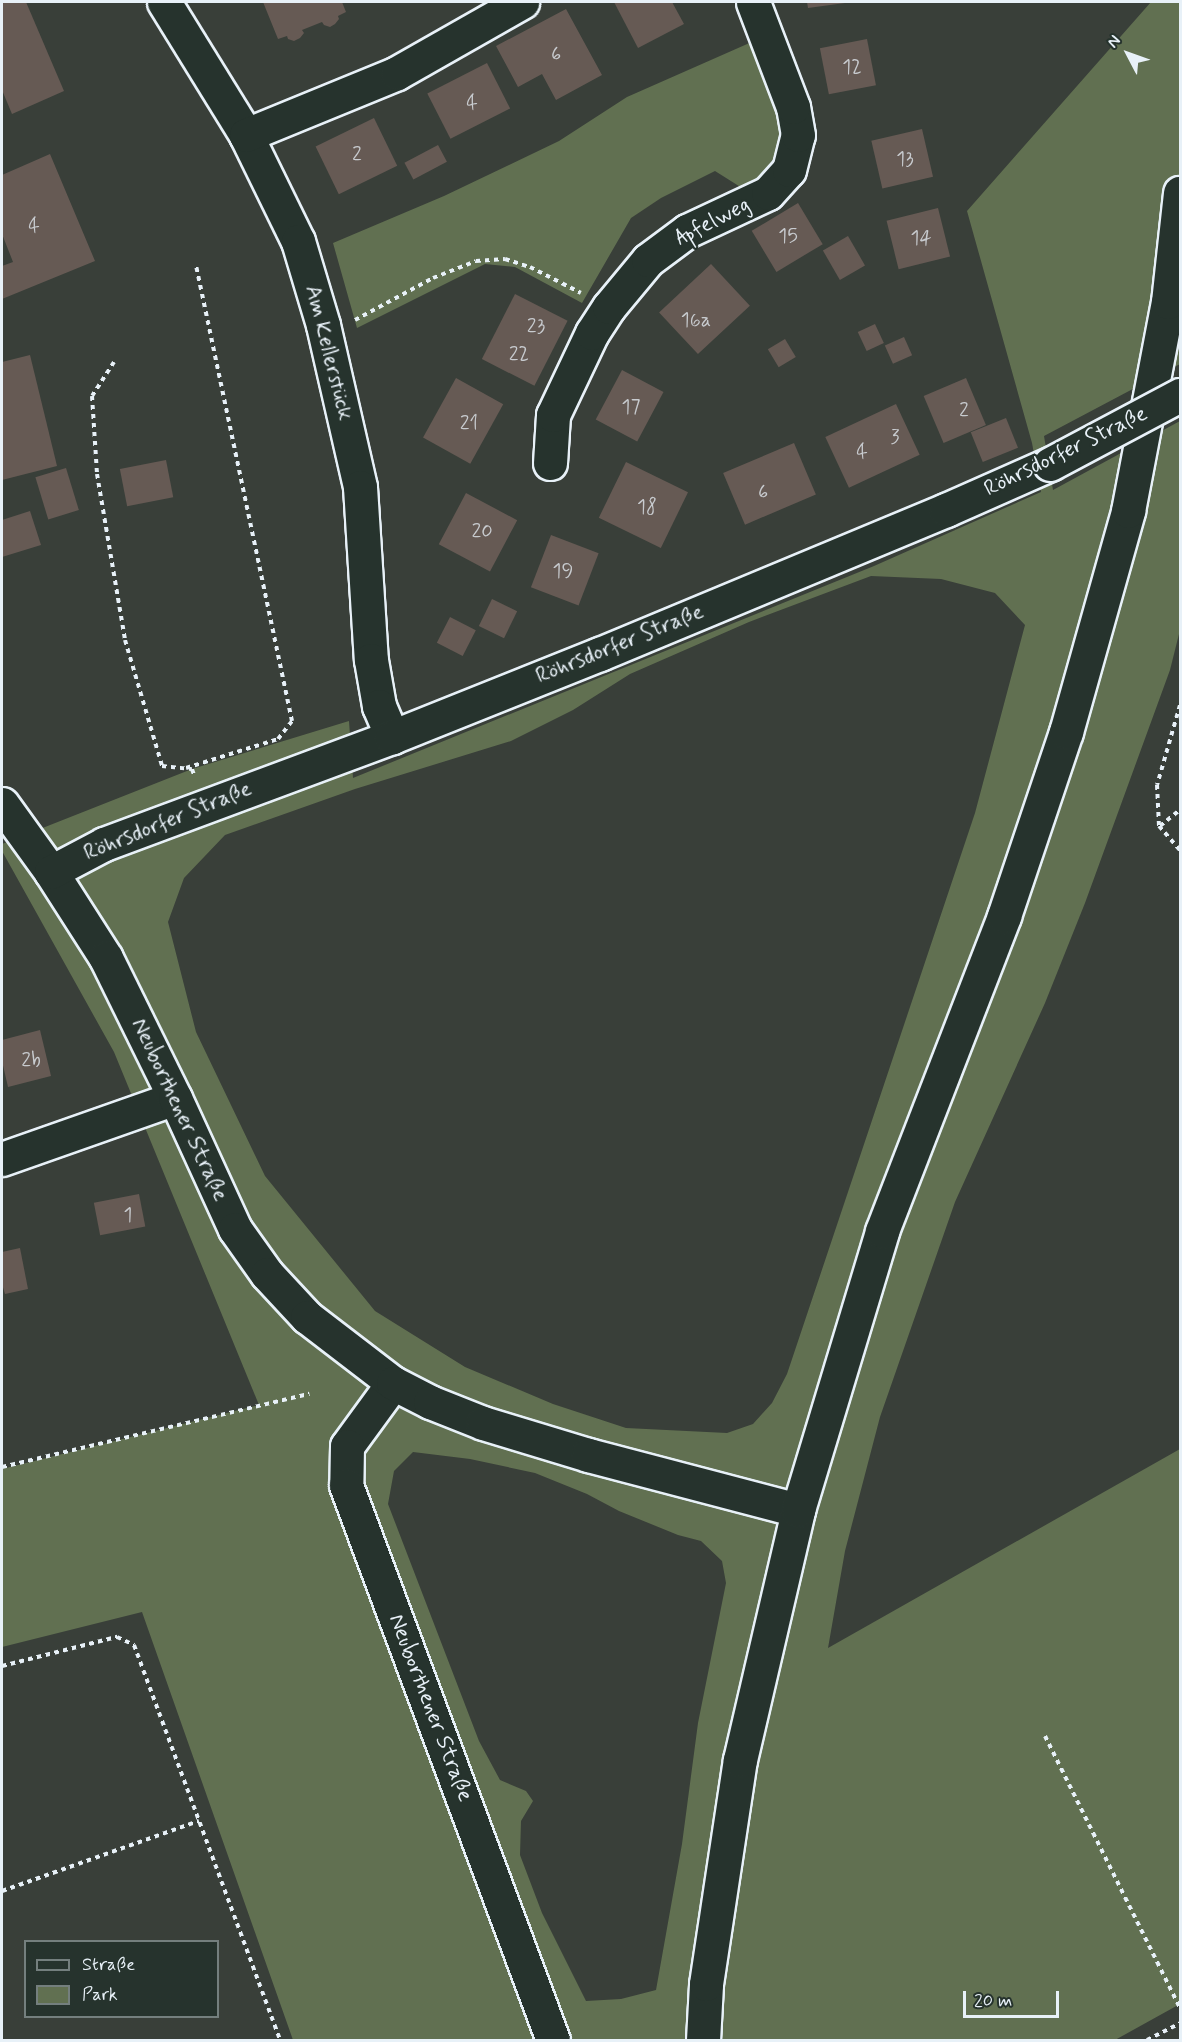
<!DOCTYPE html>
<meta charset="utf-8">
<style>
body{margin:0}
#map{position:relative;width:1182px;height:2042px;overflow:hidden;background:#393f39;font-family:Mynerve,sans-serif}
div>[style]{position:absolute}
.green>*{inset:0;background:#617051}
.building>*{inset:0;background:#665a54;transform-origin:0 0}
.path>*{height:4px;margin-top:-2px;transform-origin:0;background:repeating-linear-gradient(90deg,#e8f1f8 0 4.5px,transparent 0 9px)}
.roads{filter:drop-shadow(2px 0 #e8f1f8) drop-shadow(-2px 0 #e8f1f8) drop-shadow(0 2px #e8f1f8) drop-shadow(0 -2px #e8f1f8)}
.minor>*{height:33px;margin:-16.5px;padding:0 16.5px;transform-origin:16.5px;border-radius:16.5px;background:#26332d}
.tertiary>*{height:33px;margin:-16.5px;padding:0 16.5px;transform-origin:16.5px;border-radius:16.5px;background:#26332d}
.secondary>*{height:33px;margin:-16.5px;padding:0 16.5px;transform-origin:16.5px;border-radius:16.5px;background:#26332d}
.bridges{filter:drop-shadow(2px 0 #e8f1f8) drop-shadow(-2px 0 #e8f1f8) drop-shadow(0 2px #e8f1f8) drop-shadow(0 -2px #e8f1f8)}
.tertiary-bridge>*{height:33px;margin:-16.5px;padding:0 16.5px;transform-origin:16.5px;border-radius:16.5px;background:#26332d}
span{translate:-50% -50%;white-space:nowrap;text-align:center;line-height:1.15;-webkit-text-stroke:4.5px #26332d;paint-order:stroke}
.number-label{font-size:20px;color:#c8cbcf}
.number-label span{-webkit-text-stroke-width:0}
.street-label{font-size:22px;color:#e8f1f8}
.frame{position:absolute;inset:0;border:3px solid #e8f1f8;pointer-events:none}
.legend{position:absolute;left:24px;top:1940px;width:195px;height:78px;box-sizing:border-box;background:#26332d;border:2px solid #747f7e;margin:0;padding:8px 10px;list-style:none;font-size:18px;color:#e8f1f8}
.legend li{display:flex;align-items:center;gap:12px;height:30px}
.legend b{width:30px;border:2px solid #747f7e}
.north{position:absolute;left:1098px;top:24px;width:60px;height:60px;-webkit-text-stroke:4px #26332d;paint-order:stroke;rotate:311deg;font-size:16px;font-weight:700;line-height:24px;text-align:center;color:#e8f1f8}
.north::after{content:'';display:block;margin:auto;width:21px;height:27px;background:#e8f1f8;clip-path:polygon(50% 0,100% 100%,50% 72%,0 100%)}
.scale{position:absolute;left:963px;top:1991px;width:96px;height:27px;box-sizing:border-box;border:3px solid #e8f1f8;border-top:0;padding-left:8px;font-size:18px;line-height:21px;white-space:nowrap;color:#e8f1f8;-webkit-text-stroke:4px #26332d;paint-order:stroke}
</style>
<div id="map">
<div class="green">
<i style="clip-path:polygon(evenodd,1151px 2px,1180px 2px,1180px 364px,1044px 436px,1053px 490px,1180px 421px,1180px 630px,1170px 670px,1085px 903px,1045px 1003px,955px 1202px,880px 1417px,845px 1551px,828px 1648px,1180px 1449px,1180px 2004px,1115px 2040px,293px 2040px,142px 1612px,2px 1647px,2px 1469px,259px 1405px,114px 1052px,2px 851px,2px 844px,192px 769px,349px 721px,353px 778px,874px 566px,1041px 492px,1032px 443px,967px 211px,1151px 2px,871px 576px,941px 579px,995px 593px,1025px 625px,975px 813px,787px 1374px,772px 1403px,753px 1424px,727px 1433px,626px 1428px,553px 1404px,465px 1367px,375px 1311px,265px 1176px,196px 1032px,168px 922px,184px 878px,225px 835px,355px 789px,511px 741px,573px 710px,630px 674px,749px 622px,871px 576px,1151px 2px,413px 1452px,470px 1459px,535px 1473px,587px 1494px,619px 1511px,678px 1535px,701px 1541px,722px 1561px,726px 1583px,698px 1723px,682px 1844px,656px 1990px,621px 1999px,586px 2001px,542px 1913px,520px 1855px,521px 1821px,533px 1801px,526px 1791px,500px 1780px,479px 1741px,388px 1504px,394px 1471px,413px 1452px)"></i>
<i style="clip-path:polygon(754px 41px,781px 112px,783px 136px,778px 157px,768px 171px,742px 188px,715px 171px,661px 198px,631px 218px,582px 303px,515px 267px,485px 264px,357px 328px,333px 243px,444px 196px,559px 141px,627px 97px)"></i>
</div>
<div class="building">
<i style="clip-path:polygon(2px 2px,26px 2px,64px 91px,12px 114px,2px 90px)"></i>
<i style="clip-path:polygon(263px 2px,342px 2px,346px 12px,338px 16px,339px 19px,335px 24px,330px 27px,324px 25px,322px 22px,302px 30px,304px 33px,300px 38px,294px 41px,288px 39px,287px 36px,278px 39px)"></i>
<i style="clip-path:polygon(614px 2px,672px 2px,684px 24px,638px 48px)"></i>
<i style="clip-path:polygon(807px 2px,845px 2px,845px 3px,808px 8px)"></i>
<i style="clip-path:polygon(566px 9px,602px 75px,556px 100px,542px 74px,518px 87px,496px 46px)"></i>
<i style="left:867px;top:39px;width:47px;height:48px;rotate:79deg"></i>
<i style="left:487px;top:63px;width:51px;height:67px;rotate:63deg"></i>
<i style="left:374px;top:118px;width:53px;height:65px;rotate:64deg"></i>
<i style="left:922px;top:129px;width:49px;height:52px;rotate:77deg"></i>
<i style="left:438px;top:145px;width:19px;height:38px;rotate:62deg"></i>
<i style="clip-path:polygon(50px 154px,95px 261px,2px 299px,2px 266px,13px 262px,2px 234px,2px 175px)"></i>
<i style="left:798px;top:203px;width:48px;height:54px;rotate:59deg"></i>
<i style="left:938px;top:208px;width:50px;height:53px;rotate:76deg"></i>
<i style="left:848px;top:236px;width:34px;height:29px;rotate:60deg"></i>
<i style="left:711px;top:264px;width:57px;height:71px;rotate:47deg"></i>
<i style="left:515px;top:294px;width:59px;height:73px;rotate:27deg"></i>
<i style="left:875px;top:324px;width:21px;height:19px;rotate:65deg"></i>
<i style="left:904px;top:337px;width:20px;height:21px;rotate:66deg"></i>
<i style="left:785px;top:339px;width:21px;height:20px;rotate:59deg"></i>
<i style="clip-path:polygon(30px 355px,57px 466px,2px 480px,2px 362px)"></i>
<i style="left:622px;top:370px;width:47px;height:56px;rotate:28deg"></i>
<i style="left:456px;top:378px;width:54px;height:68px;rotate:29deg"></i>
<i style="left:966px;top:378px;width:51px;height:46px;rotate:67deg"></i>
<i style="left:896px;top:404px;width:56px;height:78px;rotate:65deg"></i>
<i style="left:1006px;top:418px;width:32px;height:38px;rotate:68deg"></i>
<i style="left:794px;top:443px;width:56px;height:77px;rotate:67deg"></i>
<i style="left:166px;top:460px;width:38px;height:47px;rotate:79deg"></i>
<i style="left:626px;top:462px;width:69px;height:62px;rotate:26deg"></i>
<i style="left:66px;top:468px;width:44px;height:32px;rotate:73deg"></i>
<i style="left:466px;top:493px;width:58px;height:58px;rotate:28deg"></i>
<i style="clip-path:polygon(30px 511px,41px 545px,2px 557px,2px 520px)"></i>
<i style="left:551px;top:535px;width:51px;height:56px;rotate:21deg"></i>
<i style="left:492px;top:599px;width:28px;height:30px;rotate:26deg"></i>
<i style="left:450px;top:617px;width:29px;height:29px;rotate:27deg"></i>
<i style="clip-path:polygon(40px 1030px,51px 1076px,8px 1087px,2px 1061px,2px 1040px)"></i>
<i style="left:139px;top:1194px;width:33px;height:46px;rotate:79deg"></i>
<i style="clip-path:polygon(20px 1248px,28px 1289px,5px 1294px,2px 1284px,2px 1252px)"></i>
</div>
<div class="path">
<i style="left:355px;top:320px;width:89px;rotate:-28.3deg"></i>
<i style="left:433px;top:278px;width:46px;rotate:-21.6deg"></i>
<i style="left:476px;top:261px;width:29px;rotate:-4deg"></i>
<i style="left:505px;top:259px;width:26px;rotate:18deg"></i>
<i style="left:530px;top:267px;width:57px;rotate:27deg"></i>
<i style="left:114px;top:362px;width:40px;rotate:122.9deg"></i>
<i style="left:92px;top:396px;width:78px;rotate:86.3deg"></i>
<i style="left:97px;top:474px;width:168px;rotate:80.4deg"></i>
<i style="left:125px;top:640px;width:131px;rotate:73.6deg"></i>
<i style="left:162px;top:766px;width:30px;rotate:6deg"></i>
<i style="left:192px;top:769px;width:6px;rotate:72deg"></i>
<i style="left:1180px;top:705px;width:83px;rotate:106deg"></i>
<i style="left:1157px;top:785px;width:41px;rotate:87.2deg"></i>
<i style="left:1159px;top:826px;width:32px;rotate:49deg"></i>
<i style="left:186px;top:768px;width:96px;rotate:-17.5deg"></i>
<i style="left:278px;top:739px;width:23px;rotate:-52deg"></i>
<i style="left:292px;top:721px;width:467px;rotate:-101.9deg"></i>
<i style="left:1160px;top:826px;width:26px;rotate:-39deg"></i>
<i style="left:2px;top:1467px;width:316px;rotate:-13.4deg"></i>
<i style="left:2px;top:1666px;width:119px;rotate:-14.2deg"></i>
<i style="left:117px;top:1637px;width:19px;rotate:25deg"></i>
<i style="left:134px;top:1645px;width:421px;rotate:69.7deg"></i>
<i style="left:1045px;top:1736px;width:304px;rotate:63.6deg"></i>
<i style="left:2px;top:1891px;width:209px;rotate:-19.6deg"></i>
<i style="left:1147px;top:2040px;width:37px;rotate:-27deg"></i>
</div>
<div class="roads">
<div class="minor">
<i style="left:164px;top:2px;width:156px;rotate:58.3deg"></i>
<i style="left:246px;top:135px;width:118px;rotate:63.9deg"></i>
<i style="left:298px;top:241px;width:88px;rotate:73.4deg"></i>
<i style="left:323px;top:325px;width:166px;rotate:77.1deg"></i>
<i style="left:360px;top:487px;width:173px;rotate:86.4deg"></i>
<i style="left:371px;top:660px;width:47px;rotate:80.1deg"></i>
<i style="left:379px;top:706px;width:34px;rotate:67deg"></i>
<i style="left:246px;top:135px;width:163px;rotate:-22.3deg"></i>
<i style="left:397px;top:73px;width:144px;rotate:-29.6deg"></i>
<i style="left:550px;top:463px;width:48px;rotate:-86.4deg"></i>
<i style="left:553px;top:415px;width:91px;rotate:-64.6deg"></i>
<i style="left:592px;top:333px;width:31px;rotate:-57deg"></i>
<i style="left:609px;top:307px;width:61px;rotate:-50.3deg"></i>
<i style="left:648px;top:260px;width:49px;rotate:-36.6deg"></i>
<i style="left:687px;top:231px;width:89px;rotate:-25.1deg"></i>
<i style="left:768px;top:193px;width:31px;rotate:-48deg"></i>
<i style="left:789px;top:170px;width:36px;rotate:-76deg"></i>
<i style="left:798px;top:135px;width:28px;rotate:-100deg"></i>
<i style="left:793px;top:107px;width:112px;rotate:-110.9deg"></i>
<i style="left:2px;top:1159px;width:183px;rotate:-19.4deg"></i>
<i style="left:393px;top:1383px;width:78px;rotate:126.1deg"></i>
<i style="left:347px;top:1446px;width:39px;rotate:91deg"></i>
<i style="left:346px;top:1485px;width:592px;rotate:69.55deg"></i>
</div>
<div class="tertiary">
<i style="left:2px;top:804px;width:84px;rotate:54.2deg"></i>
<i style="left:51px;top:872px;width:102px;rotate:57.4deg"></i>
<i style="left:106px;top:958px;width:156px;rotate:63.8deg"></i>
<i style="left:175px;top:1098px;width:144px;rotate:65.4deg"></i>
<i style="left:235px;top:1229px;width:55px;rotate:54.6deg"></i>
<i style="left:267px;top:1274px;width:59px;rotate:47.1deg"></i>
<i style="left:307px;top:1317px;width:108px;rotate:37.5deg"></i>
<i style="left:393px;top:1383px;width:42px;rotate:27.2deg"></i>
<i style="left:430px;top:1402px;width:57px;rotate:21.6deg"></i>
<i style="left:483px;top:1423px;width:110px;rotate:16.9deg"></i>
<i style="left:588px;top:1455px;width:217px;rotate:14.7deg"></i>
<i style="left:51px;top:872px;width:60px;rotate:-27.8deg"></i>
<i style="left:104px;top:844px;width:307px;rotate:-20.4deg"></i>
<i style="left:392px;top:737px;width:224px;rotate:-21.8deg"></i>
<i style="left:600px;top:654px;width:375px;rotate:-22.6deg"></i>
<i style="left:946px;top:510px;width:114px;rotate:-23.9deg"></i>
</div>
<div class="secondary">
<i style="left:703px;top:2040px;width:56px;rotate:-86.9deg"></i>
<i style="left:706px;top:1984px;width:227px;rotate:-81.4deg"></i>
<i style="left:740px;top:1760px;width:257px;rotate:-76.9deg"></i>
<i style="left:798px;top:1510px;width:291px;rotate:-73.2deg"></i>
<i style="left:882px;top:1231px;width:338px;rotate:-68.8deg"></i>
<i style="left:1004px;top:916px;width:194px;rotate:-71.4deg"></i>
<i style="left:1066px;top:732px;width:230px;rotate:-74.3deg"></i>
<i style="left:1128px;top:511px;width:213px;rotate:-79.2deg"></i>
<i style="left:1168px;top:302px;width:110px;rotate:-83.7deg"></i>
</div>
</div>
<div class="bridges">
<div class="tertiary-bridge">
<i style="left:1050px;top:464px;width:147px;rotate:-28deg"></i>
</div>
</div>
<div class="number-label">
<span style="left:556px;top:54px">6</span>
<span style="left:852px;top:67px">12</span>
<span style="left:472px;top:103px">4</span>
<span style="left:357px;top:154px">2</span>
<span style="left:905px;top:159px">13</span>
<span style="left:34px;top:226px">4</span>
<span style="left:788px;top:236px">15</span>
<span style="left:921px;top:238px">14</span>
<span style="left:696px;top:320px">16a</span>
<span style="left:536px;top:326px">23</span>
<span style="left:519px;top:354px">22</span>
<span style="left:631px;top:407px">17</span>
<span style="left:964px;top:410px">2</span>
<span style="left:469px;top:423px">21</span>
<span style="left:895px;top:437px">3</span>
<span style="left:862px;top:452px">4</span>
<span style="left:763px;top:492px">6</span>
<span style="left:647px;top:507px">18</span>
<span style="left:482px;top:531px">20</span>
<span style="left:563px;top:571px">19</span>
<span style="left:31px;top:1060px">2b</span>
<span style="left:128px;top:1215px">1</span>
</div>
<div class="street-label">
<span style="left:713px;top:222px;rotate:-27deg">Apfelweg</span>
<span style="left:328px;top:353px;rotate:76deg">Am Kellerstück</span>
<span style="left:1066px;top:452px;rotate:-26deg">Röhrsdorfer Straße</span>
<span style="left:620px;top:645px;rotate:-22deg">Röhrsdorfer Straße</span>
<span style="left:168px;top:822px;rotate:-22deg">Röhrsdorfer Straße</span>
<span style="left:179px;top:1110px;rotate:65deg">Neuborthener Straße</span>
<span style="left:430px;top:1708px;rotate:69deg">Neuborthener Straße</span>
</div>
<div class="frame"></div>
<ul class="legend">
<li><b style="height:8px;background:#26332d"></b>Straße</li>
<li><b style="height:16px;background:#617051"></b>Park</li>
</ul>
<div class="north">N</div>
<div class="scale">20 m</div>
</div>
